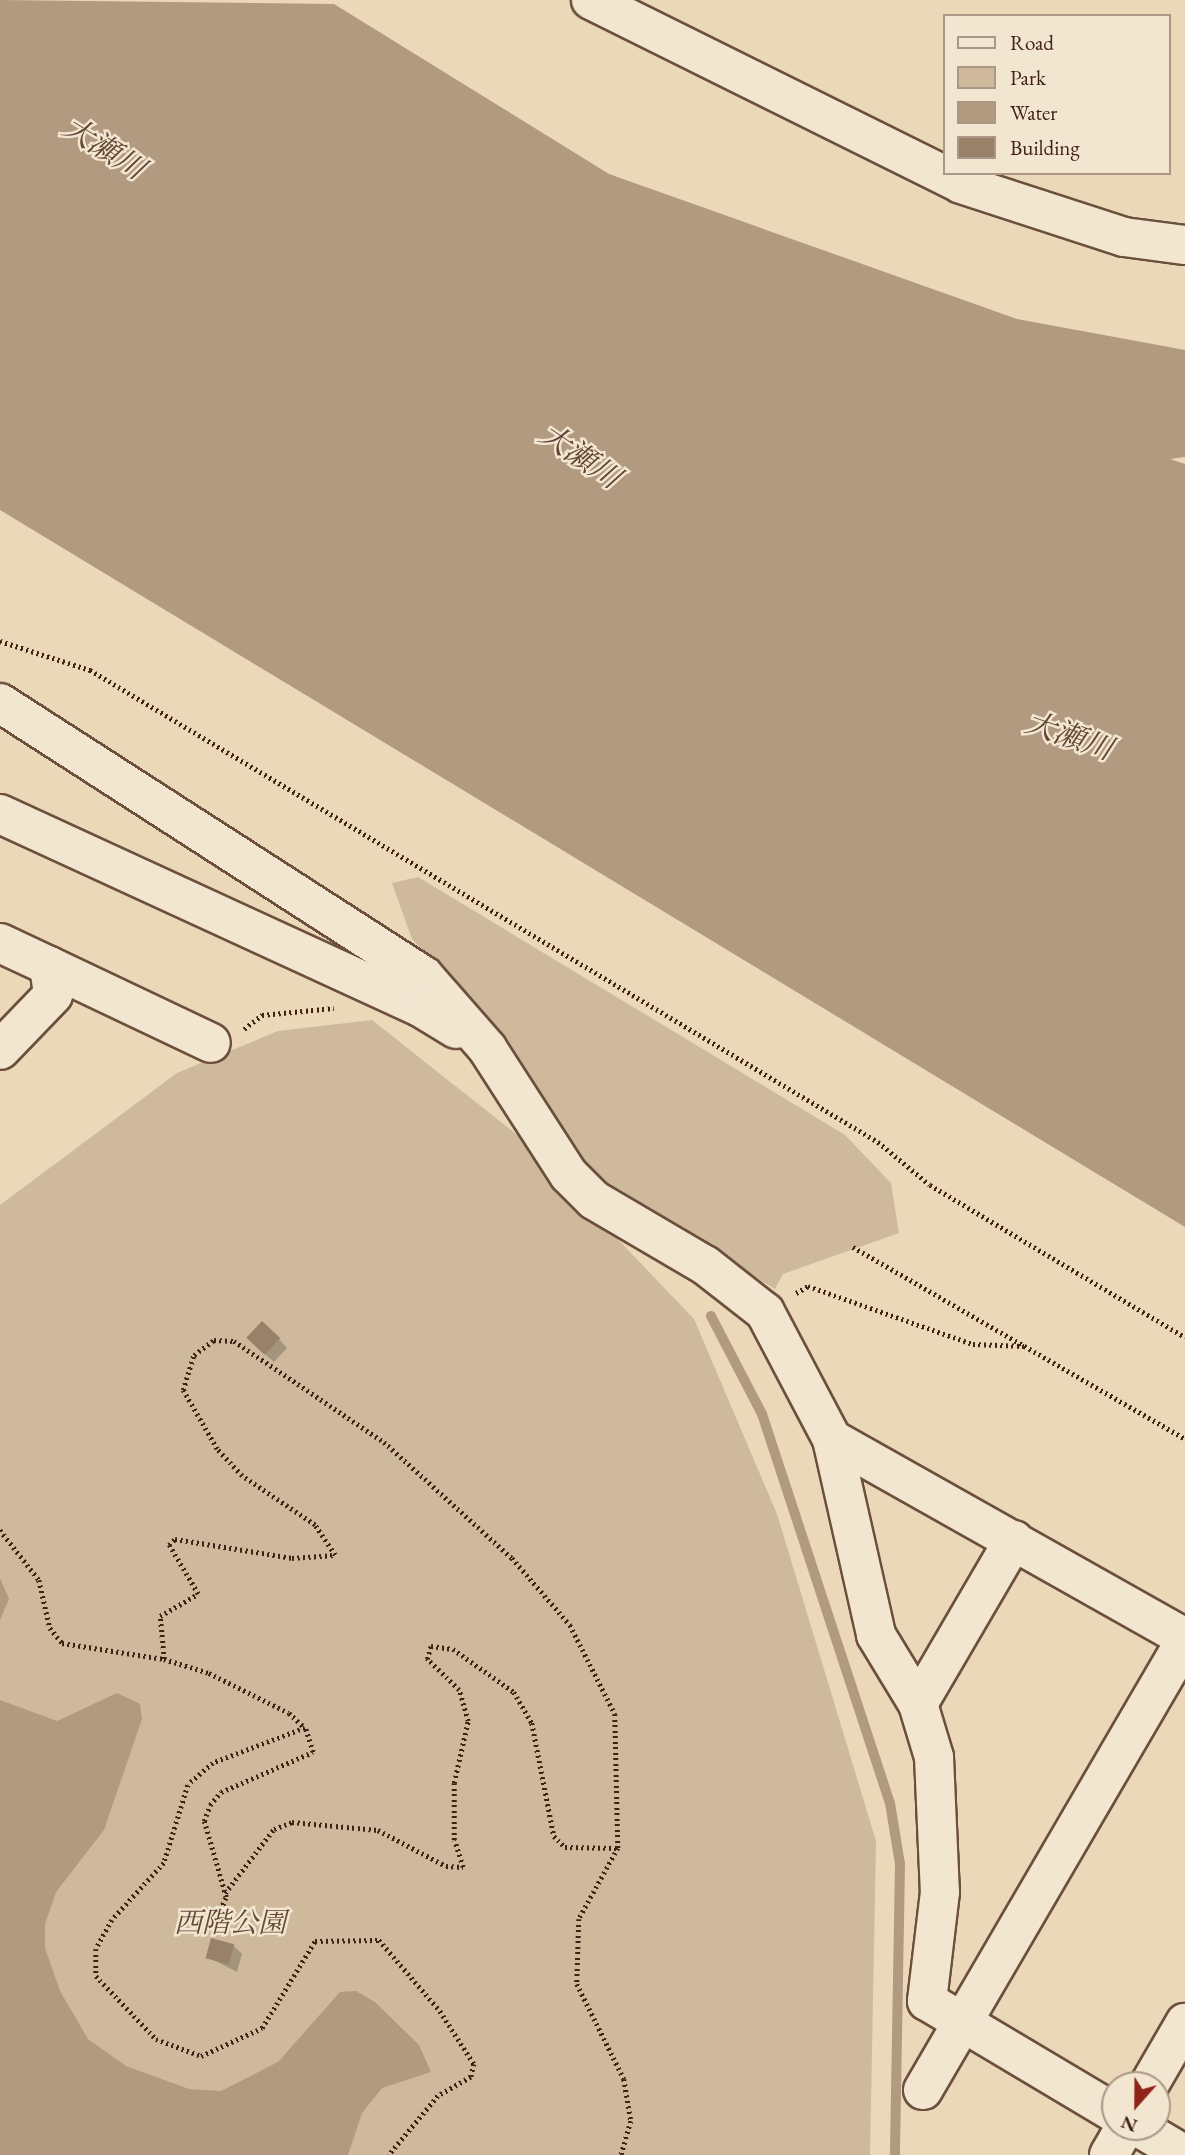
<!DOCTYPE html>
<meta charset="utf-8">
<style>
body{margin:0}
#map{position:relative;width:1185px;height:2155px;overflow:hidden;background:#ebd8b8;font-family:"EB Garamond","Noto Serif JP",serif}
div>[style]{position:absolute}
.green>*{inset:0;background:#ceb99c}
.water>*{inset:0;background:#b19a80}
.shadow>*{inset:0;background:#0003}
.stream>*{height:10px;margin:-5px;padding:0 5px;transform-origin:5px;border-radius:5px;background:#b19a80}
.building>*{inset:0;background:#998069;transform-origin:0 0}
.path>*{height:4.5px;margin-top:-2.25px;transform-origin:0;background:repeating-linear-gradient(90deg,#412114 0 2px,transparent 0 5.5px)}
.roads{filter:drop-shadow(2px 0 #6c4f3d) drop-shadow(-2px 0 #6c4f3d) drop-shadow(0 2px #6c4f3d) drop-shadow(0 -2px #6c4f3d)}
.street>*{height:38px;margin:-19px;padding:0 19px;transform-origin:19px;border-radius:19px;background:#f2e6d1}
span{translate:-50% -50%;white-space:nowrap;text-align:center;line-height:1.15;-webkit-text-stroke:5px #f2e6d1;paint-order:stroke}
.park-label{font-size:28px;color:#644736;font-style:italic}
.water-label{font-size:30px;color:#634534;font-style:italic}
.legend{position:absolute;left:943px;top:14px;width:228px;height:161px;box-sizing:border-box;background:#f2e6d1;border:2px solid #ab9785;margin:0;padding:9px 12px;list-style:none;font-size:21px;color:#412114}
.legend li{display:flex;align-items:center;gap:14px;height:35px}
.legend b{width:35px;border:2px solid #ab9785}
.north{position:absolute;left:1101px;top:2071px;width:70px;height:70px;box-sizing:border-box;background:#f2e6d1;border:2px solid #ab9785;border-radius:50%;rotate:201deg;font-size:19px;font-weight:700;line-height:28px;text-align:center;color:#412114}
.north::after{content:'';display:block;margin:auto;width:24px;height:32px;background:#8f2418;clip-path:polygon(50% 0,100% 100%,50% 72%,0 100%)}
</style>
<div id="map">
<div class="green">
<i style="clip-path:polygon(418px 877px,845px 1135px,891px 1183px,899px 1233px,783px 1274px,775px 1289px,602px 1186px,486px 1035px,484px 1014px,412px 939px,392px 883px)"></i>
<i style="clip-path:polygon(372px 1020px,521px 1138px,694px 1319px,777px 1514px,876px 1841px,870px 2155px,0 2155px,0 1205px,177px 1073px,278px 1031px)"></i>
</div>
<div class="water">
<i style="clip-path:polygon(0 0,334px 4px,609px 174px,1017px 319px,1185px 350px,1185px 457px,1170px 459px,1185px 464px,1185px 1227px,0 510px)"></i>
<i style="clip-path:polygon(0 1578px,9px 1599px,0 1620px)"></i>
<i style="clip-path:polygon(117px 1693px,140px 1704px,142px 1719px,104px 1830px,56px 1892px,45px 1924px,45px 1948px,60px 1991px,88px 2039px,126px 2066px,189px 2089px,221px 2091px,278px 2062px,340px 1992px,356px 1991px,375px 2002px,419px 2045px,431px 2072px,382px 2088px,362px 2113px,348px 2155px,0 2155px,0 1700px,57px 1721px)"></i>
</div>
<div class="shadow">
<i style="clip-path:polygon(279px 1339px,287px 1348px,274px 1362px,257px 1347px)"></i>
<i style="clip-path:polygon(234px 1946px,242px 1954px,237px 1972px,208px 1957px)"></i>
</div>
<div class="stream">
<i style="left:711px;top:1316px;width:110px;rotate:62.5deg"></i>
<i style="left:762px;top:1414px;width:410px;rotate:71.8deg"></i>
<i style="left:890px;top:1803px;width:62px;rotate:80.7deg"></i>
<i style="left:900px;top:1864px;width:291px;rotate:91deg"></i>
</div>
<div class="building">
<i style="left:262px;top:1321px;width:25px;height:23px;rotate:43deg"></i>
<i style="left:211px;top:1938px;width:24px;height:21px;rotate:15deg"></i>
</div>
<div class="path">
<i style="left:0;top:641px;width:95px;rotate:17.9deg"></i>
<i style="left:90px;top:670px;width:919px;rotate:30.92deg"></i>
<i style="left:878px;top:1142px;width:67px;rotate:39.6deg"></i>
<i style="left:930px;top:1185px;width:297px;rotate:30.8deg"></i>
<i style="left:244px;top:1029px;width:23px;rotate:-38deg"></i>
<i style="left:262px;top:1015px;width:72px;rotate:-5.6deg"></i>
<i style="left:853px;top:1247px;width:384px;rotate:30deg"></i>
<i style="left:796px;top:1293px;width:14px;rotate:-30deg"></i>
<i style="left:808px;top:1286px;width:175px;rotate:19.4deg"></i>
<i style="left:973px;top:1344px;width:51px;rotate:2.2deg"></i>
<i style="left:0;top:1530px;width:63px;rotate:52deg"></i>
<i style="left:39px;top:1580px;width:49px;rotate:77.1deg"></i>
<i style="left:50px;top:1628px;width:19px;rotate:51deg"></i>
<i style="left:62px;top:1643px;width:103px;rotate:8.9deg"></i>
<i style="left:164px;top:1659px;width:47px;rotate:17.3deg"></i>
<i style="left:209px;top:1673px;width:89px;rotate:26.6deg"></i>
<i style="left:289px;top:1713px;width:22px;rotate:43deg"></i>
<i style="left:305px;top:1728px;width:98px;rotate:159.2deg"></i>
<i style="left:213px;top:1763px;width:33px;rotate:139deg"></i>
<i style="left:188px;top:1785px;width:82px;rotate:107.1deg"></i>
<i style="left:164px;top:1863px;width:77px;rotate:132.4deg"></i>
<i style="left:112px;top:1920px;width:33px;rotate:119deg"></i>
<i style="left:96px;top:1949px;width:27px;rotate:90deg"></i>
<i style="left:96px;top:1976px;width:87px;rotate:46.4deg"></i>
<i style="left:156px;top:2039px;width:48px;rotate:20.7deg"></i>
<i style="left:201px;top:2056px;width:67px;rotate:-24.7deg"></i>
<i style="left:262px;top:2028px;width:102px;rotate:-58.7deg"></i>
<i style="left:315px;top:1941px;width:64px;rotate:-0.9deg"></i>
<i style="left:379px;top:1940px;width:94px;rotate:49.3deg"></i>
<i style="left:440px;top:2011px;width:63px;rotate:57.3deg"></i>
<i style="left:474px;top:2064px;width:13px;rotate:103deg"></i>
<i style="left:471px;top:2077px;width:38px;rotate:150deg"></i>
<i style="left:438px;top:2096px;width:77px;rotate:129.7deg"></i>
<i style="left:164px;top:1659px;width:43px;rotate:-95.3deg"></i>
<i style="left:160px;top:1616px;width:44px;rotate:-30.1deg"></i>
<i style="left:198px;top:1594px;width:57px;rotate:-120.6deg"></i>
<i style="left:169px;top:1545px;width:8px;rotate:-45deg"></i>
<i style="left:175px;top:1539px;width:119px;rotate:9.2deg"></i>
<i style="left:292px;top:1558px;width:43px;rotate:-4deg"></i>
<i style="left:335px;top:1555px;width:36px;rotate:-124deg"></i>
<i style="left:315px;top:1525px;width:88px;rotate:-146.1deg"></i>
<i style="left:242px;top:1476px;width:37px;rotate:-133deg"></i>
<i style="left:217px;top:1449px;width:68px;rotate:-120deg"></i>
<i style="left:183px;top:1390px;width:37px;rotate:-73deg"></i>
<i style="left:194px;top:1355px;width:25px;rotate:-37deg"></i>
<i style="left:214px;top:1340px;width:20px;rotate:3deg"></i>
<i style="left:234px;top:1341px;width:181px;rotate:34deg"></i>
<i style="left:384px;top:1442px;width:173px;rotate:42.2deg"></i>
<i style="left:512px;top:1558px;width:89px;rotate:49.1deg"></i>
<i style="left:570px;top:1625px;width:100px;rotate:63.2deg"></i>
<i style="left:615px;top:1714px;width:134px;rotate:88.7deg"></i>
<i style="left:618px;top:1848px;width:81px;rotate:118.8deg"></i>
<i style="left:579px;top:1919px;width:65px;rotate:91.8deg"></i>
<i style="left:577px;top:1984px;width:106px;rotate:63.7deg"></i>
<i style="left:624px;top:2079px;width:43px;rotate:80.5deg"></i>
<i style="left:631px;top:2121px;width:35px;rotate:106deg"></i>
<i style="left:225px;top:1893px;width:81px;rotate:-52.6deg"></i>
<i style="left:274px;top:1829px;width:19px;rotate:-21deg"></i>
<i style="left:292px;top:1822px;width:86px;rotate:5.3deg"></i>
<i style="left:378px;top:1830px;width:77px;rotate:27.9deg"></i>
<i style="left:446px;top:1866px;width:17px;rotate:3deg"></i>
<i style="left:463px;top:1867px;width:28px;rotate:-108deg"></i>
<i style="left:454px;top:1840px;width:57px;rotate:-90deg"></i>
<i style="left:454px;top:1783px;width:64px;rotate:-77.3deg"></i>
<i style="left:468px;top:1721px;width:32px;rotate:-106deg"></i>
<i style="left:459px;top:1690px;width:45px;rotate:-135.9deg"></i>
<i style="left:427px;top:1659px;width:14px;rotate:-73deg"></i>
<i style="left:431px;top:1646px;width:22px;rotate:8deg"></i>
<i style="left:453px;top:1649px;width:75px;rotate:35.2deg"></i>
<i style="left:514px;top:1692px;width:36px;rotate:60deg"></i>
<i style="left:532px;top:1723px;width:115px;rotate:79deg"></i>
<i style="left:554px;top:1836px;width:16px;rotate:45deg"></i>
<i style="left:565px;top:1847px;width:52px;rotate:1.1deg"></i>
<i style="left:214px;top:1925px;width:30px;rotate:-67deg"></i>
<i style="left:226px;top:1897px;width:79px;rotate:-106.1deg"></i>
<i style="left:204px;top:1821px;width:17px;rotate:-69deg"></i>
<i style="left:210px;top:1805px;width:17px;rotate:-50deg"></i>
<i style="left:221px;top:1792px;width:100px;rotate:-23.5deg"></i>
<i style="left:313px;top:1752px;width:25px;rotate:-108deg"></i>
</div>
<div class="roads">
<div class="street">
<i style="left:591px;top:0;width:413px;rotate:26.4deg"></i>
<i style="left:961px;top:184px;width:171px;rotate:18deg"></i>
<i style="left:1124px;top:237px;width:62px;rotate:7.5deg"></i>
<i style="left:0;top:703px;width:504px;rotate:32.78deg"></i>
<i style="left:424px;top:976px;width:96px;rotate:48.8deg"></i>
<i style="left:487px;top:1048px;width:151px;rotate:57.2deg"></i>
<i style="left:569px;top:1175px;width:35px;rotate:45deg"></i>
<i style="left:594px;top:1200px;width:129px;rotate:30.4deg"></i>
<i style="left:705px;top:1265px;width:76px;rotate:38.1deg"></i>
<i style="left:765px;top:1312px;width:144px;rotate:62.2deg"></i>
<i style="left:832px;top:1439px;width:201px;rotate:77.3deg"></i>
<i style="left:876px;top:1635px;width:81px;rotate:58.7deg"></i>
<i style="left:918px;top:1704px;width:55px;rotate:73.2deg"></i>
<i style="left:934px;top:1757px;width:135px;rotate:87.5deg"></i>
<i style="left:940px;top:1892px;width:110px;rotate:96.8deg"></i>
<i style="left:927px;top:2001px;width:219px;rotate:30.8deg"></i>
<i style="left:0;top:814px;width:462px;rotate:24.7deg"></i>
<i style="left:420px;top:1007px;width:42px;rotate:31.4deg"></i>
<i style="left:0;top:943px;width:54px;rotate:25.1deg"></i>
<i style="left:49px;top:966px;width:29px;rotate:82deg"></i>
<i style="left:53px;top:995px;width:76px;rotate:133.9deg"></i>
<i style="left:49px;top:966px;width:179px;rotate:25.4deg"></i>
<i style="left:832px;top:1439px;width:405px;rotate:29.4deg"></i>
<i style="left:918px;top:1704px;width:190px;rotate:-59.7deg"></i>
<i style="left:1149px;top:2085px;width:72px;rotate:-59.9deg"></i>
<i style="left:923px;top:2090px;width:520px;rotate:-59.74deg"></i>
<i style="left:1138px;top:2127px;width:55px;rotate:30.8deg"></i>
<i style="left:1109px;top:2155px;width:32px;rotate:-60deg"></i>
</div>
</div>
<div class="park-label">
<span style="left:230px;top:1922px">西階公園</span>
</div>
<div class="water-label">
<span style="left:104px;top:148px;rotate:32deg">大瀬川</span>
<span style="left:580px;top:456px;rotate:34deg">大瀬川</span>
<span style="left:1069px;top:736px;rotate:19deg">大瀬川</span>
</div>
<ul class="legend">
<li><b style="height:9px;background:#f2e6d1"></b>Road</li>
<li><b style="height:19px;background:#ceb99c"></b>Park</li>
<li><b style="height:19px;background:#b19a80"></b>Water</li>
<li><b style="height:19px;background:#998069"></b>Building</li>
</ul>
<div class="north">N</div>
</div>
